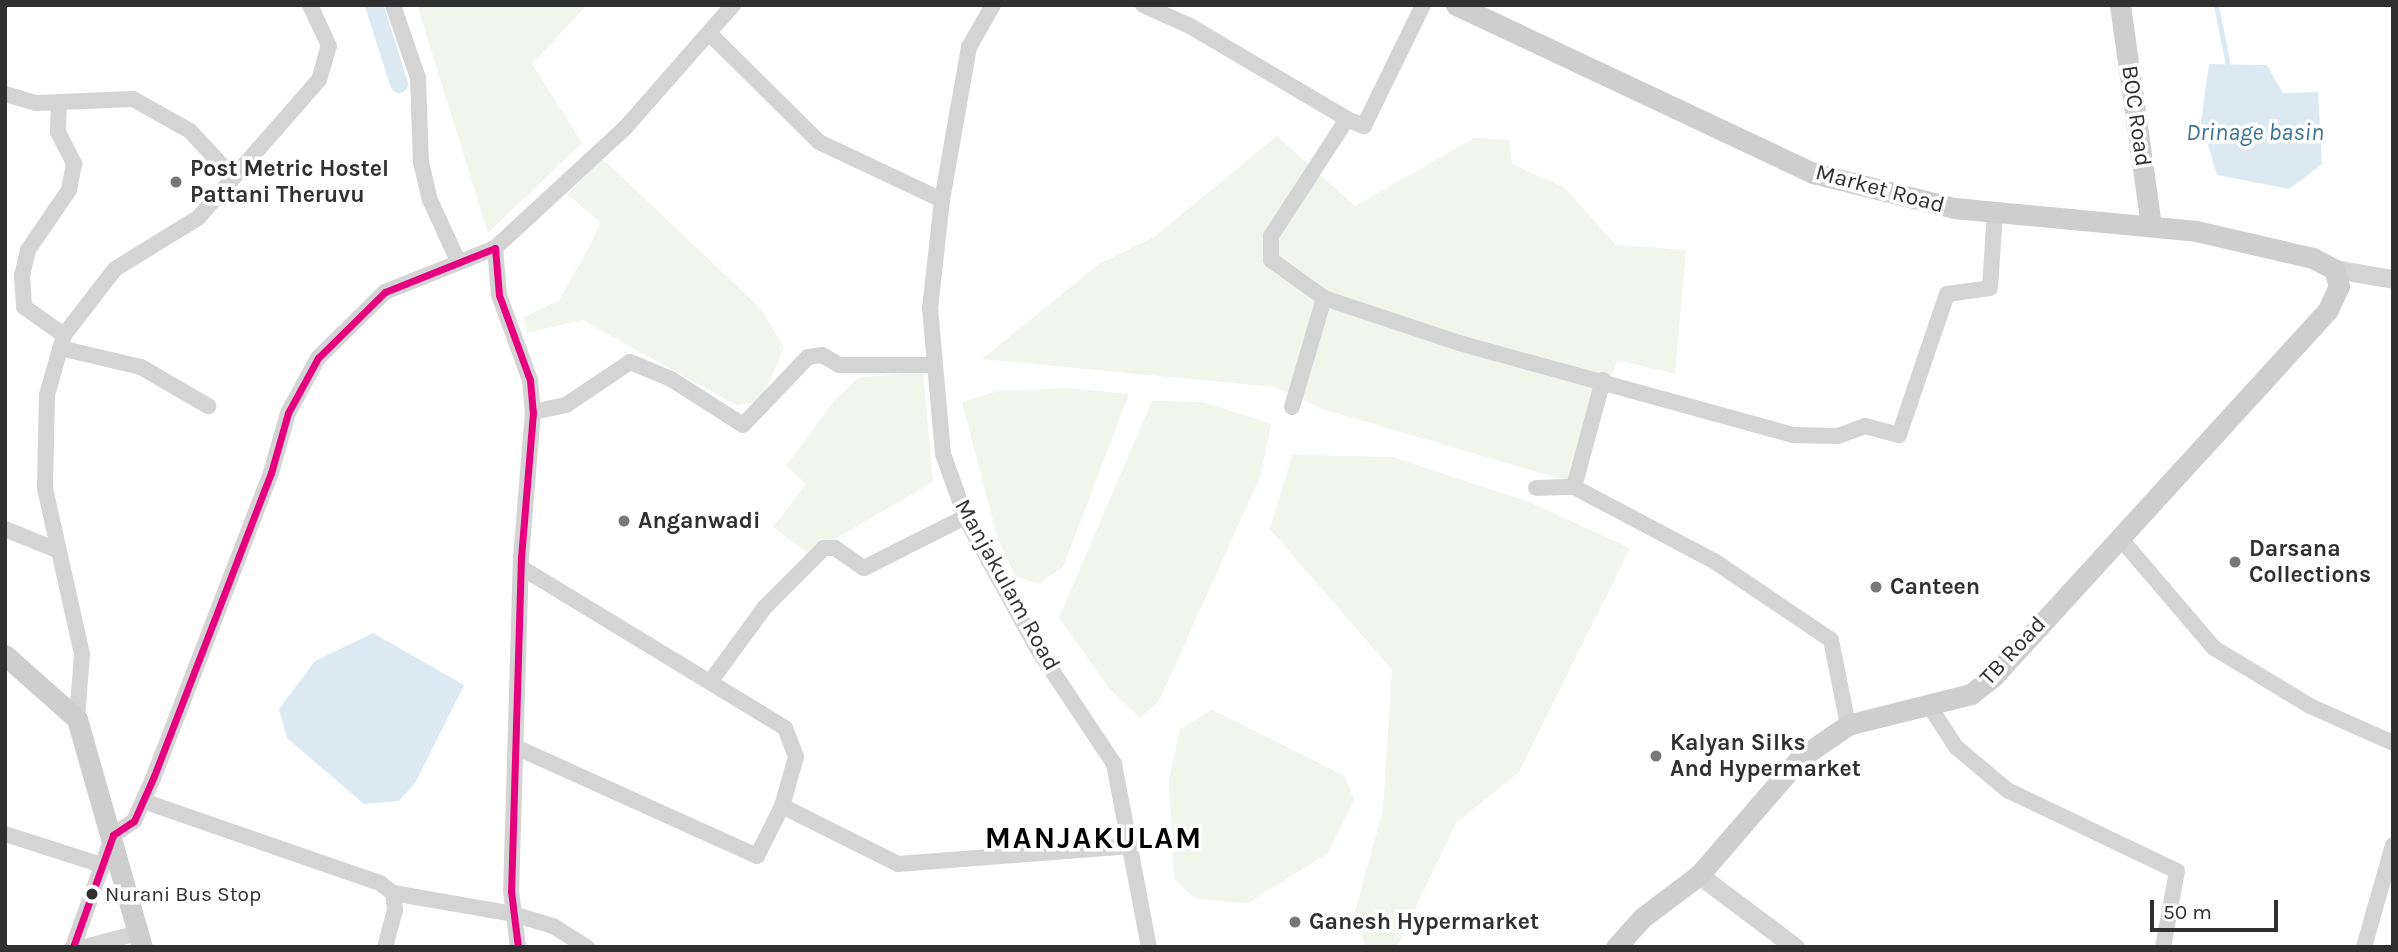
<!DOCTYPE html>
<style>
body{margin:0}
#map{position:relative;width:2398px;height:952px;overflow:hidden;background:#fff;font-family:Karla,sans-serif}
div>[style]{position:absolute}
.green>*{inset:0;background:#f1f5ec}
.water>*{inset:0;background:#dae9f2}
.stream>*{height:5px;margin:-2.5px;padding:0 2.5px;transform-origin:2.5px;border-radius:2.5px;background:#dae9f2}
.canal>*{height:18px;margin:-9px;padding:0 9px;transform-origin:9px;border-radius:9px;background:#dae9f2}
.minor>*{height:16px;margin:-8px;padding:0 8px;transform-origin:8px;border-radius:8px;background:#d4d4d4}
.tertiary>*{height:19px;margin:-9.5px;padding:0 9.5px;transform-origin:9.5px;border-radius:9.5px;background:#d4d4d4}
.secondary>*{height:21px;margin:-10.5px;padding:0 10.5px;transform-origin:10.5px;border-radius:10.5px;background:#cecece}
.bus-1>*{height:7px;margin:-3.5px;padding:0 3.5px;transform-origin:3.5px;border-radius:3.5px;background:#e5007d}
.dots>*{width:19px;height:19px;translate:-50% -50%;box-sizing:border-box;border:4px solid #fff;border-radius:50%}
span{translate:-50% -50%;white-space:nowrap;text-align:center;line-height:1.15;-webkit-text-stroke:7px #fff;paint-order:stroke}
.bus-label{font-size:21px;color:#303030}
.left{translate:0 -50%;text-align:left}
.street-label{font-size:23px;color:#303030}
.poi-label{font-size:23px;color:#303030;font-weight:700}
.water-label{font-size:24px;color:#3c7493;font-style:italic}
.district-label{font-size:30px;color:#000;font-weight:700;letter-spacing:2px}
.frame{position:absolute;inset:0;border:7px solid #303030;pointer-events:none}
.scale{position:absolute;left:2150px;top:900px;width:128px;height:32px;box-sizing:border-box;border:4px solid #303030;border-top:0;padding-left:9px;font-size:21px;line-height:24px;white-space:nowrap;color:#303030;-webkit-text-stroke:5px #fff;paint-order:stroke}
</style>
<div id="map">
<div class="green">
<i style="clip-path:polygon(417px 5px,587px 5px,532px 64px,582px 143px,488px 233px)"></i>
<i style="clip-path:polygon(1277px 136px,1355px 206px,1474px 138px,1509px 140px,1512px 164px,1565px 188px,1616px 245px,1686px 250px,1675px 374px,1618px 360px,1568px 481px,1326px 410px,1275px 387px,982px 359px,1099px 264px,1154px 237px)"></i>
<i style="clip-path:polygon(603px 159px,761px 309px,784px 347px,761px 402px,736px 405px,582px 320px,527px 333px,524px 317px,559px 300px,593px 240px,600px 222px,567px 194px)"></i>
<i style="clip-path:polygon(923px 371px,933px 482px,809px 554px,773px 527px,806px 484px,786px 466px,834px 401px,858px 378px)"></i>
<i style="clip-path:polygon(1066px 388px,1129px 394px,1063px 567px,1038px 584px,1015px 576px,997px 536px,962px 402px,998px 391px)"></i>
<i style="clip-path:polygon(1152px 401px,1203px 402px,1271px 424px,1260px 477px,1159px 701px,1140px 718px,1109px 688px,1059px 618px)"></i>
<i style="clip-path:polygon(1292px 455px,1392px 457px,1529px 502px,1630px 548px,1519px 772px,1456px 823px,1397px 947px,1365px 947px,1355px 911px,1383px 810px,1392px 670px,1270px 529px)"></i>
<i style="clip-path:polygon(1212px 710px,1345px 776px,1354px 800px,1327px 854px,1248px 903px,1195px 899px,1174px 878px,1169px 779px,1180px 729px)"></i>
</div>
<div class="water">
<i style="clip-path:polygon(2209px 64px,2267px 65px,2283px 93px,2318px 92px,2322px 164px,2289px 189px,2217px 175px,2201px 122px)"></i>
<i style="clip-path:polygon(373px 633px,464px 685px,415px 783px,399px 801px,364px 804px,287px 738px,279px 709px,315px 661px)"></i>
</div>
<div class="stream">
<i style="left:2216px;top:5px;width:61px;rotate:78.7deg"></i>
</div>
<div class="canal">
<i style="left:374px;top:5px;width:83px;rotate:72.4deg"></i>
</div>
<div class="minor">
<i style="left:393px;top:5px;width:77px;rotate:71.1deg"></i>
<i style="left:418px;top:78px;width:84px;rotate:88deg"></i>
<i style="left:421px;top:162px;width:39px;rotate:77deg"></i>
<i style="left:430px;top:200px;width:67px;rotate:65.3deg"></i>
<i style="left:993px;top:5px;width:48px;rotate:119.7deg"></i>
<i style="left:969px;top:47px;width:155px;rotate:100deg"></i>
<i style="left:942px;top:200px;width:109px;rotate:96.3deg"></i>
<i style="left:930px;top:308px;width:147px;rotate:84.9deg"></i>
<i style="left:943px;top:454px;width:71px;rotate:70.3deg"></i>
<i style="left:967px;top:521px;width:145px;rotate:61.1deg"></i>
<i style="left:1037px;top:648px;width:139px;rotate:56.4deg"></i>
<i style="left:1114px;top:764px;width:186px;rotate:79.2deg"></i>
<i style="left:1143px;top:5px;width:51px;rotate:24.1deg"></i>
<i style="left:1190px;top:26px;width:182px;rotate:30.6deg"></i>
<i style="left:1423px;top:5px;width:135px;rotate:116deg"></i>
<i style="left:1364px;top:126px;width:18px;rotate:-158deg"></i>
<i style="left:1347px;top:119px;width:140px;rotate:123deg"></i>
<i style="left:1271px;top:236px;width:24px;rotate:90deg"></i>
<i style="left:1271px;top:260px;width:65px;rotate:35.6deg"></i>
<i style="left:1324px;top:298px;width:142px;rotate:18.4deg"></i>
<i style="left:1459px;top:343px;width:345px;rotate:15.4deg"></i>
<i style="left:1792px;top:435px;width:46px;rotate:1.2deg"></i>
<i style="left:1838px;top:436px;width:29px;rotate:-20deg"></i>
<i style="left:1865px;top:426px;width:35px;rotate:15deg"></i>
<i style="left:1899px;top:435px;width:149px;rotate:-71.2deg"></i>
<i style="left:1947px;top:294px;width:43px;rotate:-7.9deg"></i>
<i style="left:1990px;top:288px;width:77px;rotate:-86.3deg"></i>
<i style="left:710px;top:34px;width:153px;rotate:44.7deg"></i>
<i style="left:819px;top:142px;width:136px;rotate:25.2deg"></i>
<i style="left:5px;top:94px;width:32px;rotate:16deg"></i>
<i style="left:36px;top:103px;width:97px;rotate:-2.4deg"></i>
<i style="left:133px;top:99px;width:65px;rotate:29.3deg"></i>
<i style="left:190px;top:131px;width:62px;rotate:47deg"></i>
<i style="left:59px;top:102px;width:30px;rotate:92deg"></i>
<i style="left:58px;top:132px;width:36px;rotate:63deg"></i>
<i style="left:74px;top:164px;width:26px;rotate:101deg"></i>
<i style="left:69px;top:190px;width:73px;rotate:124.3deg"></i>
<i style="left:28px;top:250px;width:27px;rotate:103deg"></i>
<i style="left:22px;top:276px;width:31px;rotate:86deg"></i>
<i style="left:24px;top:307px;width:49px;rotate:35deg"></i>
<i style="left:495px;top:248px;width:177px;rotate:-42.7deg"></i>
<i style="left:625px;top:128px;width:164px;rotate:-48.7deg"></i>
<i style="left:60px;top:348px;width:83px;rotate:13.2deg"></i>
<i style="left:141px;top:367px;width:78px;rotate:30.2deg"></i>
<i style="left:1292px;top:407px;width:114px;rotate:-73.6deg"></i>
<i style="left:533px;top:412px;width:34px;rotate:-12deg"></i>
<i style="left:566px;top:405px;width:77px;rotate:-33.9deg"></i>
<i style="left:630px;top:362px;width:44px;rotate:22.5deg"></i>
<i style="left:671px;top:379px;width:85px;rotate:32.6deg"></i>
<i style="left:743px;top:425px;width:94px;rotate:-46.3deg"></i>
<i style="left:808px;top:357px;width:14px;rotate:-8deg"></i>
<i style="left:822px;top:355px;width:20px;rotate:30deg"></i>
<i style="left:839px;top:365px;width:92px"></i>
<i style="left:1574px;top:487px;width:111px;rotate:-74.8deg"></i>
<i style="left:1536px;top:488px;width:38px;rotate:-2deg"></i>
<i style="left:1574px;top:487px;width:158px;rotate:27.9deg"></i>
<i style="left:1714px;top:561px;width:141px;rotate:34deg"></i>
<i style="left:1831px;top:640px;width:87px;rotate:78.7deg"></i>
<i style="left:5px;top:529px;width:56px;rotate:22deg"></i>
<i style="left:2120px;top:538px;width:145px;rotate:49.5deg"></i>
<i style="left:2214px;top:648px;width:112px;rotate:31.1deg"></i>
<i style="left:2310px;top:706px;width:91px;rotate:24deg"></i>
<i style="left:522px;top:568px;width:308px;rotate:31.3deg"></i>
<i style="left:785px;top:728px;width:31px;rotate:69deg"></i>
<i style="left:796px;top:757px;width:51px;rotate:105.9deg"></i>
<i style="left:710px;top:682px;width:93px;rotate:-53.7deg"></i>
<i style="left:765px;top:607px;width:83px;rotate:-45deg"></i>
<i style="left:824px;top:548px;width:11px"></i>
<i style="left:835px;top:548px;width:35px;rotate:35deg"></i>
<i style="left:864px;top:568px;width:113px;rotate:-26.8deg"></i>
<i style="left:1930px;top:707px;width:48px;rotate:57deg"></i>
<i style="left:1956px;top:747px;width:67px;rotate:40.1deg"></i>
<i style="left:2007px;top:790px;width:188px;rotate:25.5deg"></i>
<i style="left:2177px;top:871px;width:77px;rotate:100.4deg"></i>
<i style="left:77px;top:719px;width:65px;rotate:-85.6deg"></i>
<i style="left:82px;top:654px;width:170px;rotate:-102.6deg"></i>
<i style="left:45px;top:488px;width:93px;rotate:-88.8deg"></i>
<i style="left:47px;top:395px;width:62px;rotate:-74.2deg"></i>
<i style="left:64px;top:335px;width:83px;rotate:-52.3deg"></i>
<i style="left:115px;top:269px;width:97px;rotate:-31.6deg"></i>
<i style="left:198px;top:218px;width:184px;rotate:-48.8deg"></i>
<i style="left:319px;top:80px;width:35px;rotate:-74deg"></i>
<i style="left:329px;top:46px;width:45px;rotate:-114.9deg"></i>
<i style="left:520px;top:749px;width:260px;rotate:24.3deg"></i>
<i style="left:757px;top:856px;width:56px;rotate:-63.4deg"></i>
<i style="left:782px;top:806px;width:130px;rotate:26.6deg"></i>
<i style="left:898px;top:864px;width:237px;rotate:-4.4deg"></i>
<i style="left:143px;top:801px;width:251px;rotate:19.1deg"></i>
<i style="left:380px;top:883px;width:16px;rotate:38deg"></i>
<i style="left:393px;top:893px;width:17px;rotate:83deg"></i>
<i style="left:395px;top:910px;width:38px;rotate:105deg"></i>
<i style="left:5px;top:834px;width:102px;rotate:17.7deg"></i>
<i style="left:393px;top:893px;width:122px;rotate:9.9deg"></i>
<i style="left:513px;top:914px;width:42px;rotate:16.7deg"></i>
<i style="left:553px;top:926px;width:40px;rotate:32deg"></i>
<i style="left:73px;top:947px;width:119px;rotate:-70.3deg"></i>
<i style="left:113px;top:835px;width:25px;rotate:-34deg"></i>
<i style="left:134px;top:821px;width:49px;rotate:-66deg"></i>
<i style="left:154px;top:776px;width:325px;rotate:-68.9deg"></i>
<i style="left:271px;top:473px;width:62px;rotate:-74.2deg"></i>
<i style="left:288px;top:413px;width:63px;rotate:-61.4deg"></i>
<i style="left:318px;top:358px;width:94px;rotate:-44.6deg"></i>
<i style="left:385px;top:292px;width:118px;rotate:-21.8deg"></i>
<i style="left:495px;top:248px;width:47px;rotate:85.1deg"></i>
<i style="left:499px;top:295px;width:90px;rotate:70deg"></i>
<i style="left:530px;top:380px;width:32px;rotate:85deg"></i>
<i style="left:533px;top:412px;width:145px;rotate:94.7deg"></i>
<i style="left:521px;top:557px;width:334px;rotate:91.7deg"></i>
<i style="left:511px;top:891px;width:56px;rotate:82.9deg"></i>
<i style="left:85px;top:947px;width:55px;rotate:-14.8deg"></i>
<i style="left:2364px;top:947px;width:106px;rotate:-74.1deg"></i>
</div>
<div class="tertiary">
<i style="left:2334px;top:269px;width:60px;rotate:9.6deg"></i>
<i style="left:1699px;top:875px;width:120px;rotate:36.9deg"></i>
</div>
<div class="secondary">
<i style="left:1456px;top:5px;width:395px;rotate:25.2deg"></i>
<i style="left:1813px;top:173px;width:145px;rotate:13.9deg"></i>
<i style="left:1954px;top:208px;width:243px;rotate:5.4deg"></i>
<i style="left:2196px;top:231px;width:120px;rotate:13deg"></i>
<i style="left:2313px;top:258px;width:24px;rotate:28deg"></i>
<i style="left:2334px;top:269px;width:18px;rotate:74deg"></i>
<i style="left:2339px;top:286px;width:26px;rotate:115deg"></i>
<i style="left:2328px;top:310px;width:495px;rotate:132.4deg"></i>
<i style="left:1994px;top:676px;width:29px;rotate:142deg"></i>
<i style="left:1971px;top:694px;width:127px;rotate:165.9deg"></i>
<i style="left:1848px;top:725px;width:58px;rotate:145.5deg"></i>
<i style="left:1800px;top:758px;width:155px;rotate:130.8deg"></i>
<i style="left:1699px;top:875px;width:70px;rotate:143.1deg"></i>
<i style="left:1643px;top:917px;width:40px;rotate:132deg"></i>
<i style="left:2120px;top:5px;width:223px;rotate:82deg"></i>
<i style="left:5px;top:655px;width:96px;rotate:41.6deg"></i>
<i style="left:77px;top:719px;width:237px;rotate:74.1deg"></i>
</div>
<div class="bus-1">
<i style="left:73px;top:947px;width:119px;rotate:-70.3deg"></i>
<i style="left:113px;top:835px;width:25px;rotate:-34deg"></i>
<i style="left:134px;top:821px;width:49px;rotate:-66deg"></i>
<i style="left:154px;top:776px;width:325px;rotate:-68.9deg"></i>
<i style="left:271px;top:473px;width:62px;rotate:-74.2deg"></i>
<i style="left:288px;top:413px;width:63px;rotate:-61.4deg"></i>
<i style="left:318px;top:358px;width:94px;rotate:-44.6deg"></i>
<i style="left:385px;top:292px;width:118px;rotate:-21.8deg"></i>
<i style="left:495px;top:248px;width:47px;rotate:85.1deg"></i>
<i style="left:499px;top:295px;width:90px;rotate:70deg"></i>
<i style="left:530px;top:380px;width:32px;rotate:85deg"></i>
<i style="left:533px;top:412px;width:145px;rotate:94.7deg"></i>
<i style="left:521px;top:557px;width:334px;rotate:91.7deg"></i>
<i style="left:511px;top:891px;width:56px;rotate:82.9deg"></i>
</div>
<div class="dots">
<i style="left:176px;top:182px;background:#787878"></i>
<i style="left:624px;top:521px;background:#787878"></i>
<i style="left:2235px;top:562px;background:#787878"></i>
<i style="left:1876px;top:587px;background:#787878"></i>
<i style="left:1656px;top:756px;background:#787878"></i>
<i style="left:92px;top:894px;background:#303030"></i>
<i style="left:1295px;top:922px;background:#787878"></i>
</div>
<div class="bus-label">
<span class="left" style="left:105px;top:894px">Nurani Bus Stop</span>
</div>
<div class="street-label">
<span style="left:2136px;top:116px;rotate:82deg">BOC Road</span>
<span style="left:1880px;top:189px;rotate:15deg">Market Road</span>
<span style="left:1007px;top:585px;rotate:61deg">Manjakulam Road</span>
<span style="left:2013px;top:651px;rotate:-47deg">TB Road</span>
</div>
<div class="poi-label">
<span class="left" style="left:190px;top:182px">Post Metric Hostel<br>Pattani Theruvu</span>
<span class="left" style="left:638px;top:521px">Anganwadi</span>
<span class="left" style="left:2249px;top:562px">Darsana<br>Collections</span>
<span class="left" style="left:1890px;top:587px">Canteen</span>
<span class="left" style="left:1670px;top:756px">Kalyan Silks<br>And Hypermarket</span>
<span class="left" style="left:1309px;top:922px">Ganesh Hypermarket</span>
</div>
<div class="water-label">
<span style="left:2255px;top:133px">Drinage basin</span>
</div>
<div class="district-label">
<span style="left:1094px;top:838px">MANJAKULAM</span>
</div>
<div class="frame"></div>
<div class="scale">50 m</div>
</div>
